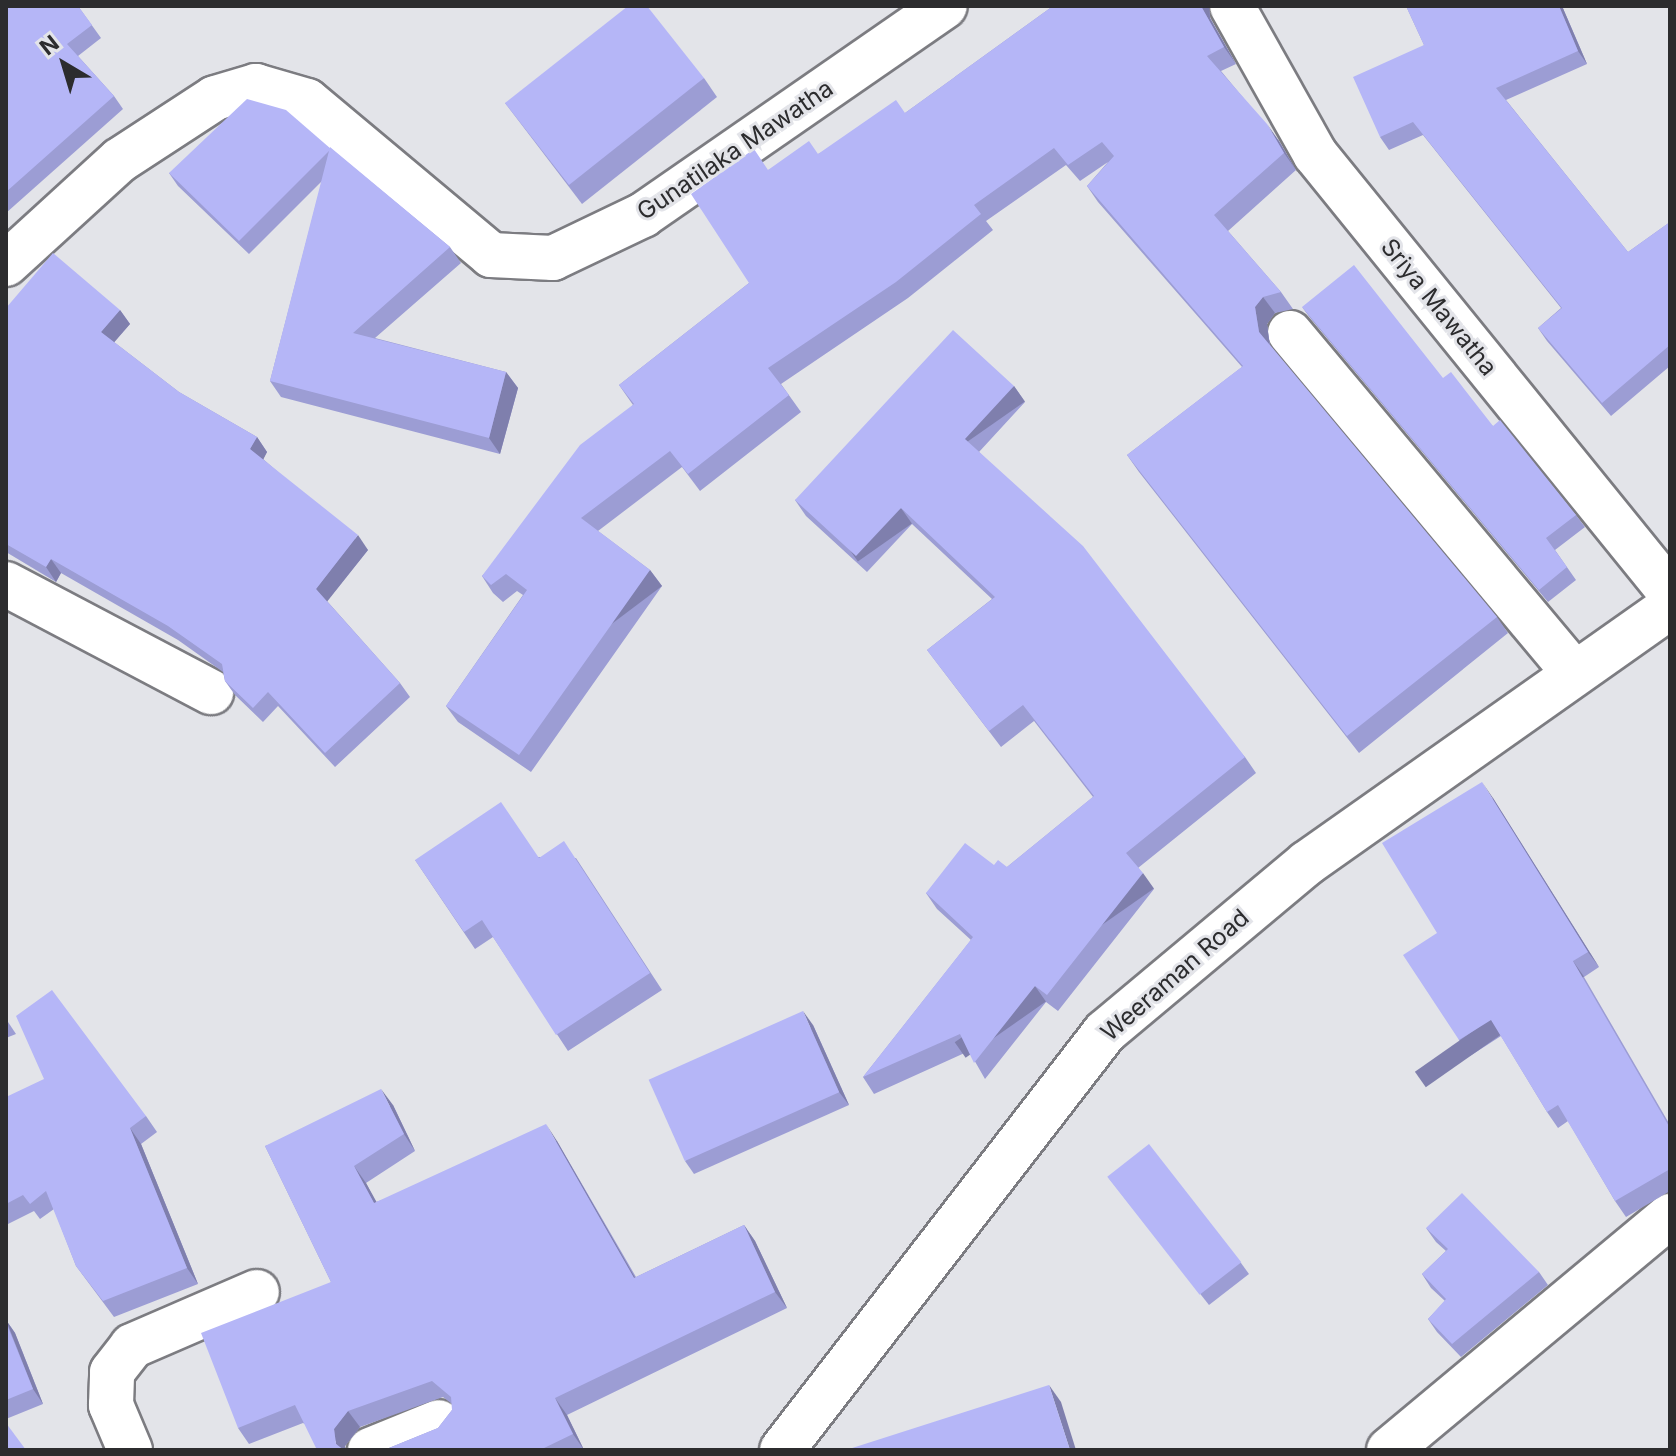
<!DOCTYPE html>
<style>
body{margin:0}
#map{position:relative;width:1676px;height:1456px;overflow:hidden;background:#e3e4e9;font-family:Inter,sans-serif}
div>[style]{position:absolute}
.roads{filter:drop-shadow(2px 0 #7c7c81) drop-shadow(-2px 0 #7c7c81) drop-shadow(0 2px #7c7c81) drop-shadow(0 -2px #7c7c81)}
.minor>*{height:44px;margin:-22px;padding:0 22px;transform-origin:22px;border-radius:22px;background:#fff}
.wall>*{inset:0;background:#9c9dd4}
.shaded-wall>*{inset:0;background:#7f7fad;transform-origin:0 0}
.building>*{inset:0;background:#b5b6f7;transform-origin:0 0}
span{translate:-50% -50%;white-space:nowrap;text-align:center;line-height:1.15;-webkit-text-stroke:6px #e3e4e9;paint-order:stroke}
.street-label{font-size:24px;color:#2c2c2e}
.frame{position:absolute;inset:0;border:8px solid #2c2c2e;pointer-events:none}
.north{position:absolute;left:24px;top:24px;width:80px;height:80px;-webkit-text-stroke:6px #e3e4e9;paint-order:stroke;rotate:322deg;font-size:22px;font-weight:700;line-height:32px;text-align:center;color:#2c2c2e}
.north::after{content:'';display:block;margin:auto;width:28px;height:36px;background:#2c2c2e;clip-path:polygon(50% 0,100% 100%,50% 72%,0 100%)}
</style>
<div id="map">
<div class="roads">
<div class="minor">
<i style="left:1232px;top:6px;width:170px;rotate:60.7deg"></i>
<i style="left:1315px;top:154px;width:564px;rotate:50.98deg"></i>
<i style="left:6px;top:264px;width:154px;rotate:-42.4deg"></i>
<i style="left:120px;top:160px;width:113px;rotate:-33.1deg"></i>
<i style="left:215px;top:98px;width:43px;rotate:-16.3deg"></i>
<i style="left:256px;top:86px;width:53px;rotate:16.4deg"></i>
<i style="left:307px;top:101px;width:240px;rotate:39.9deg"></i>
<i style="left:491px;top:255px;width:62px;rotate:2.8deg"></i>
<i style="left:553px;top:258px;width:100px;rotate:-25.5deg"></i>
<i style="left:643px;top:215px;width:367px;rotate:-34.7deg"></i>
<i style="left:1290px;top:333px;width:443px;rotate:50.1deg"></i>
<i style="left:6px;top:584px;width:232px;rotate:27.8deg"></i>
<i style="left:130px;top:1450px;width:49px;rotate:-112.9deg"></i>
<i style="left:111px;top:1405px;width:33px;rotate:-88deg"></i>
<i style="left:112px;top:1372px;width:33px;rotate:-52deg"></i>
<i style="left:132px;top:1346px;width:136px;rotate:-23.4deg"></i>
<i style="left:370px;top:1450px;width:74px;rotate:-22.1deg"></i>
<i style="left:782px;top:1450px;width:528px;rotate:-52.31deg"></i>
<i style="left:1105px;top:1032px;width:263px;rotate:-39.9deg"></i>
<i style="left:1307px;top:863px;width:444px;rotate:-35.2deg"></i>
<i style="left:1389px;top:1450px;width:366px;rotate:-39.8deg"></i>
</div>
</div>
<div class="wall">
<i style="clip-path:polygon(6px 6px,78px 6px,101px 38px,78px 56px,114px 96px,123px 109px,6px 213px)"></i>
<i style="clip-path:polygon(1053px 6px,1209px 6px,1210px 18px,1236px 64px,1221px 71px,1279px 141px,1296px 170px,1228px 231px,1281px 292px,1293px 309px,1275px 313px,1267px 324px,1270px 345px,1497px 617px,1508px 633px,1359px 753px,1139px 472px,1127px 455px,1242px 367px,1098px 202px,1087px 186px,1108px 162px,1080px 181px,1066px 165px,986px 221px,993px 230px,908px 298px,781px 384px,801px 412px,700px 491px,682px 467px,598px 531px,650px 570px,662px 586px,531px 772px,458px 722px,446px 706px,523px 595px,517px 591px,503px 602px,493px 593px,482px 576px,633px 405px,619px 385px,749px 283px,768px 170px,818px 154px,905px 113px)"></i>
<i style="clip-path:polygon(1406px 6px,1499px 6px,1499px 7px,1562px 6px,1587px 64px,1506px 100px,1628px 252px,1670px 222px,1670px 366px,1611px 416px,1547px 341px,1538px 328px,1561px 308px,1423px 135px,1389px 150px,1380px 137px,1424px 45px)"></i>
<i style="clip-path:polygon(704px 78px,717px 97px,582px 204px,505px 103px)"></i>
<i style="clip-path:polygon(330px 148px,450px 247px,461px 263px,375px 338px,506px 372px,518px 388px,500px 454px,281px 397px,270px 381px,322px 181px,249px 254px,178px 186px,169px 173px)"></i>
<i style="clip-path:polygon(1302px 307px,1493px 426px,1576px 515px,1585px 527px,1555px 550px,1576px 580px,1548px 602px,1311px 319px)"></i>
<i style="clip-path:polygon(6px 308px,120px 310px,130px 324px,114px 342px,179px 392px,257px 437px,267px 452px,263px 459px,368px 550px,327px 601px,400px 683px,410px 697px,335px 767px,278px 706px,263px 722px,235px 695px,225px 681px,223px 672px,178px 640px,61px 573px,56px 582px,6px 552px)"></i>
<i style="clip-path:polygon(1014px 386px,1025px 402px,979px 452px,1245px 757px,1256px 773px,1138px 868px,1154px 889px,1058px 1011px,1046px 1002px,985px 1079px,969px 1051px,874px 1094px,863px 1077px,971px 940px,937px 909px,926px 893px,994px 865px,1007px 867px,1093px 797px,1034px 721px,1001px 747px,927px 650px,992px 599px,912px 524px,867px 572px,806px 516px,795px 500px)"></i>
<i style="clip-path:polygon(1493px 798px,1599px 967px,1584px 977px,1670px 1125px,1670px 1191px,1626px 1217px,1615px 1201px,1568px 1121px,1558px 1128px,1547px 1112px,1501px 1036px,1470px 1056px,1459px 1040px,1437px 933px)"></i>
<i style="clip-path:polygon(539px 857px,576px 858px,662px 990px,568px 1051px,493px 937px,475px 949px,415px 860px)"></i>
<i style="clip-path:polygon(6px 1019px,16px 1034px,6px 1038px)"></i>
<i style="clip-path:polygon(813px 1025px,849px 1105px,694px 1174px,685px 1161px)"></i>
<i style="clip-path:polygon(6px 1097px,146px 1116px,157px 1132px,141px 1144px,198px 1284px,114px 1317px,76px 1266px,54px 1209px,40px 1219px,34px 1211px,6px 1225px)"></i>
<i style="clip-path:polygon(393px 1105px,415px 1151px,366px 1183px,376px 1202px,557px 1141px,636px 1277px,744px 1225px,755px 1241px,787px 1308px,567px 1415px,584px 1450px,384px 1450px,438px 1428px,452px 1410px,452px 1404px,443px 1397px,360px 1427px,345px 1446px,303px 1423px,249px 1444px,238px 1428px,331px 1282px,265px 1146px)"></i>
<i style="clip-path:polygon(1108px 1177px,1241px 1263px,1249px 1274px,1209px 1305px)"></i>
<i style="clip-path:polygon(1426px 1228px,1539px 1272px,1548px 1285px,1461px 1357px,1437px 1332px,1428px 1319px,1445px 1301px,1431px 1288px,1422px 1274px,1446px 1251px,1436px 1242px)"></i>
<i style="clip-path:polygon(6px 1320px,15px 1333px,43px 1404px,6px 1419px)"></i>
</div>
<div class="shaded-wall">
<i style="clip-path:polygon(1201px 6px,1209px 6px,1210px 18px,1236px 64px,1224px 47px)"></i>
<i style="clip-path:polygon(1559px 6px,1562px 6px,1587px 64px,1578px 51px)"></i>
<i style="clip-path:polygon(1267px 124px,1279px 141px,1296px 170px,1284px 153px)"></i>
<i style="clip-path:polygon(1263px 297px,1275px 313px,1267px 324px,1270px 348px,1259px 332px,1255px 307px)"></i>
<i style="clip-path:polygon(120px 310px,130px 324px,111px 346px,101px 332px)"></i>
<i style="clip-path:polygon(506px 372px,518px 388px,500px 454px,489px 438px)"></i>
<i style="left:1014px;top:386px;width:19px;height:72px;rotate:55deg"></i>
<i style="clip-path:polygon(257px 437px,267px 452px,261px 464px,250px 449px)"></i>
<i style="left:901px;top:508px;width:19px;height:66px;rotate:55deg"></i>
<i style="clip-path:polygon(358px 535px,368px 550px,326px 603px,316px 589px)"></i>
<i style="clip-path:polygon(51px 559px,61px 573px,56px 582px,46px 567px)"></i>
<i style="left:650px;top:570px;width:20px;height:227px;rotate:53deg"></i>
<i style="clip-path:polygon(1482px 782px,1493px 798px,1599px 967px,1588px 952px)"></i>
<i style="left:1143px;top:873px;width:19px;height:155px;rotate:55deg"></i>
<i style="left:1573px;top:961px;width:19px;height:193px;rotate:55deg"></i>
<i style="left:1035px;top:986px;width:19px;height:98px;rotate:55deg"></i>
<i style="clip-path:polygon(803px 1011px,813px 1025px,849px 1105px,839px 1092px)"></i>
<i style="clip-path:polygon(381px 1089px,393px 1105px,415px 1151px,404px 1134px)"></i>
<i style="clip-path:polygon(546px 1124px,557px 1141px,645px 1295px,634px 1278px)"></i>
<i style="clip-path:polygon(130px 1128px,141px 1144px,198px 1284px,187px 1268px)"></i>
<i style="clip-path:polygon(354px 1166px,366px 1183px,386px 1219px,374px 1203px)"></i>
<i style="clip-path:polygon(744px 1225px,755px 1241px,787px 1308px,775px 1292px)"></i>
<i style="clip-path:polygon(6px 1320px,15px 1333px,43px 1404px,33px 1389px)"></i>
<i style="clip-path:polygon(1049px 1385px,1061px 1402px,1076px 1450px,1070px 1450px)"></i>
<i style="clip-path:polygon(555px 1398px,567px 1415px,584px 1450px,573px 1434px)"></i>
<i style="clip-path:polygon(348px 1411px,360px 1427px,345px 1446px,346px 1450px,340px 1450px,336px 1444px,334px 1429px)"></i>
</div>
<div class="building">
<i style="clip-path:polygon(6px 6px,78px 6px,92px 25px,67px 44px,114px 96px,6px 192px)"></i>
<i style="clip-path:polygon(628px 6px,647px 6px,704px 78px,569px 185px,505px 103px)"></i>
<i style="clip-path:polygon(1053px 6px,1201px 6px,1224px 47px,1207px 56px,1267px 124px,1284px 153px,1214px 215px,1281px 292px,1263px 297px,1255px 307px,1259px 332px,1497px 617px,1347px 736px,1127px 455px,1243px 366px,1087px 186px,1114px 156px,1102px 142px,1068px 165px,1054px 148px,974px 205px,981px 214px,896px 282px,768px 368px,789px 395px,688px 474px,670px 451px,581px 518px,650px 570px,519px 755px,446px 706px,527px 590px,506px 574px,491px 585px,482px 576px,580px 445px,634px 404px,619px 385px,749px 283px,691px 194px,754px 149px,768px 170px,809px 141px,818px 154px,896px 100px,905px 113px)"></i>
<i style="clip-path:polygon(1406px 6px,1496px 6px,1497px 8px,1502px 6px,1559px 6px,1578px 51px,1496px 88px,1628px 252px,1670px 222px,1670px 345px,1602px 403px,1538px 328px,1562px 308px,1413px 122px,1380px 137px,1353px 77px,1424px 45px)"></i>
<i style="clip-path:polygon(247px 99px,286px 110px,331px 149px,239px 241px,169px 173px)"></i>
<i style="clip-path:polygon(330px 147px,450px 247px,353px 333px,506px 372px,489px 438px,270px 381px)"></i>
<i style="clip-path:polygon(53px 253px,120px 310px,101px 332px,179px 392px,257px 437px,250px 449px,358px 535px,316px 589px,400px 683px,325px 753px,268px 692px,253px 708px,225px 681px,222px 664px,168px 626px,51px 559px,46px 567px,6px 544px,6px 308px)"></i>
<i style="clip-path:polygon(1354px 265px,1443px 378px,1451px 372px,1493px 426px,1500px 420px,1576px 515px,1546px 538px,1567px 567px,1539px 590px,1302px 307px)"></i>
<i style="clip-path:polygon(953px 330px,1014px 386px,965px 439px,1083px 546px,1245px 757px,1126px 853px,1143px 873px,1047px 995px,1035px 986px,974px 1063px,960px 1034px,863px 1077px,973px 937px,926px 893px,965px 843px,994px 865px,998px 860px,1007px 867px,1094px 796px,1023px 705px,989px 731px,927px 650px,995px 597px,901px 508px,856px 556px,795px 500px)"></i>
<i style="clip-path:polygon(1482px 782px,1588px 952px,1573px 961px,1670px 1128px,1670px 1169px,1615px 1201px,1558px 1105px,1547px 1112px,1491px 1020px,1459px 1040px,1403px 955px,1437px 933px,1382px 843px)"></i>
<i style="clip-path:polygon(501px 802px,539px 858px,564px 841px,650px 973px,556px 1035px,482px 920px,464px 932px,415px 860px)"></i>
<i style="clip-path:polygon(52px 990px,146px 1116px,130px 1128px,187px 1268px,103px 1301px,76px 1266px,46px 1191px,30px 1204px,23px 1195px,6px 1204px,6px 1097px,44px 1079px,16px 1016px)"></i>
<i style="left:803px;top:1011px;width:89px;height:169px;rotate:66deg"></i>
<i style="clip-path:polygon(381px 1089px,404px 1134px,354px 1166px,374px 1203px,546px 1124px,634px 1278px,744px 1225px,775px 1292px,555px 1398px,573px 1434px,540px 1450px,384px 1450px,438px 1428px,452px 1410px,451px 1397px,432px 1381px,348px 1411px,334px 1429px,336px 1444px,344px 1450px,317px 1450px,295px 1405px,238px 1428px,201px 1333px,331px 1282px,265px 1146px)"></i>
<i style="left:1149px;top:1144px;width:150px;height:53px;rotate:52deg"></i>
<i style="clip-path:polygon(1462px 1193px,1539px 1272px,1452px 1344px,1428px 1319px,1446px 1299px,1422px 1274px,1448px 1249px,1426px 1228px)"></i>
<i style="clip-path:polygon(6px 1322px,33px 1389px,6px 1400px)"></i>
<i style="clip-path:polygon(1049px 1385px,1070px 1450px,846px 1450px)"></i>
<i style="clip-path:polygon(6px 1423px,26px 1450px,6px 1450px)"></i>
</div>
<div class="street-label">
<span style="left:735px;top:150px;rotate:-34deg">Gunatilaka Mawatha</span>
<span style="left:1439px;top:307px;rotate:51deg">Sriya Mawatha</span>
<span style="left:1175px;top:975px;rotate:-41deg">Weeraman Road</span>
</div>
<div class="frame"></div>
<div class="north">N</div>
</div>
